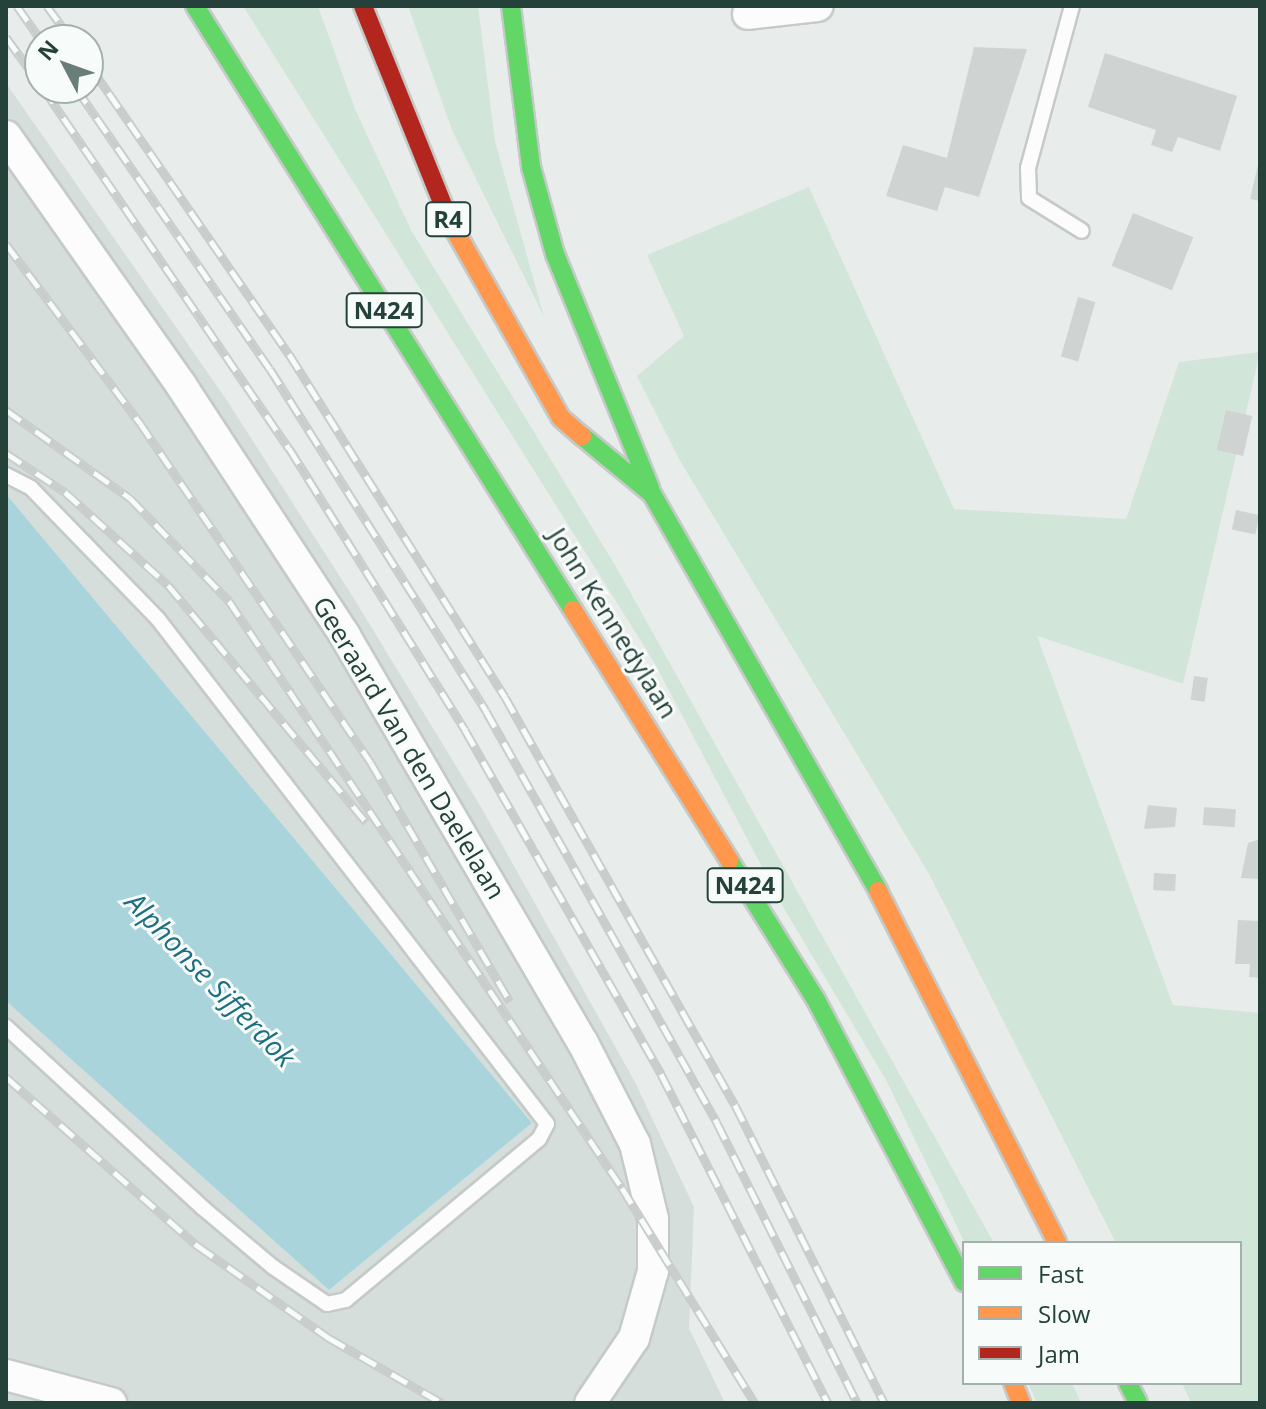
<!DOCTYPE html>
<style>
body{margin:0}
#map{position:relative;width:1266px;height:1409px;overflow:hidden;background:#e8edeb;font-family:"Open Sans",sans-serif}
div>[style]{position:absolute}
.built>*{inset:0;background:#d6dedb}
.green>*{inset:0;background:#d1e6d8}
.water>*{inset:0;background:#a9d4db}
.building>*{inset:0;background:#cfd4d2;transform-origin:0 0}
.roads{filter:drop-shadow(2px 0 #c5cac8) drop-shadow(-2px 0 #c5cac8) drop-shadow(0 2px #c5cac8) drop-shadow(0 -2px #c5cac8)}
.lane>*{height:14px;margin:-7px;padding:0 7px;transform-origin:7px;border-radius:7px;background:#fcfcfc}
.street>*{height:30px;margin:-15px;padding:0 15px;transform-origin:15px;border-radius:15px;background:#fcfcfc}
.fast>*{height:18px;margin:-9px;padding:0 9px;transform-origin:9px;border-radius:9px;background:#63d668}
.slow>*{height:18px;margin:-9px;padding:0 9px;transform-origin:9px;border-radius:9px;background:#ff974d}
.jam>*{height:18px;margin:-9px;padding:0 9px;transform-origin:9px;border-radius:9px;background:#b3261e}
.rail>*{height:9px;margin-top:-4.5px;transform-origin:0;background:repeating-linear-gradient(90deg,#f7fbf9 0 18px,#c9cdcc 0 36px);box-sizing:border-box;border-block:2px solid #c9cdcc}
span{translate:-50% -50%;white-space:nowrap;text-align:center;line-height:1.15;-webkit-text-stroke:6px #f7fbf9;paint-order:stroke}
.shield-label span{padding:2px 6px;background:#f7fbf9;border:2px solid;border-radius:6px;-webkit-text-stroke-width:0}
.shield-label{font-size:24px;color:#24423a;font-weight:700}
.street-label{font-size:26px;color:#24423a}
.water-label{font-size:28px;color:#1c6f80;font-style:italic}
.frame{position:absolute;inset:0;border:8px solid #24423a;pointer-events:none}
.legend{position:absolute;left:962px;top:1241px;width:280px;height:144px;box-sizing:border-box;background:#f7fbf9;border:2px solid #a3b1ad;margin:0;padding:10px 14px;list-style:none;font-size:24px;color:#24423a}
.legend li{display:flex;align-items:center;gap:16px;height:40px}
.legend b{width:40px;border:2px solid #a3b1ad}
.north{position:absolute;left:24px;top:24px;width:80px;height:80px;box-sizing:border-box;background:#f7fbf9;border:2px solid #a3b1ad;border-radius:50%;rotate:311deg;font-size:22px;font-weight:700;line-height:32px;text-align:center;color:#24423a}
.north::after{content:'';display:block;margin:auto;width:28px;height:36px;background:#697e78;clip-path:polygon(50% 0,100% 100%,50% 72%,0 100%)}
</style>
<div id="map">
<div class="built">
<i style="clip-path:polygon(6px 83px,226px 399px,353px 597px,481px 807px,635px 1082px,694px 1207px,689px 1328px,725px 1403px,6px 1403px,6px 1001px,329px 1290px,532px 1123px,6px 494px)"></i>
</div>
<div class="green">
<i style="clip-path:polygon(243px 6px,318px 6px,355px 109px,411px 230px,615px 565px,994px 1243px,965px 1243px,886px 1080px,782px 905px,654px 662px)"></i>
<i style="clip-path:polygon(408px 6px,478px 6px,495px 141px,544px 317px,452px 130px)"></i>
<i style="clip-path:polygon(809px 187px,954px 509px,1126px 519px,1179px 362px,1260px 352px,1183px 684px,1037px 636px,1173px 1005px,1260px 1013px,1260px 1403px,1191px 1403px,1182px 1383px,1240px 1383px,1240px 1243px,1116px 1243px,929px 874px,679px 459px,637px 376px,684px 336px,647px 255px)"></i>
<i style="clip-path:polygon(1028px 1383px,1072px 1383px,1081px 1403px,1037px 1403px)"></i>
</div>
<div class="water">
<i style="clip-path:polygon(6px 494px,532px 1123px,329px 1290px,6px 1001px)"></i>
</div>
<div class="building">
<i style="clip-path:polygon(974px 47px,1027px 49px,979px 197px,945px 187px,937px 211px,886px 196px,903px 145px,947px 158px)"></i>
<i style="clip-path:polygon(1105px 53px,1237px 96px,1220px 151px,1178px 137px,1172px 152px,1151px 145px,1156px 130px,1088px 107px)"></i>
<i style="clip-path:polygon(1259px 161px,1260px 161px,1260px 201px,1250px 199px)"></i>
<i style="left:1133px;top:213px;width:65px;height:57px;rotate:22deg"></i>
<i style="left:1078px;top:297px;width:18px;height:62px;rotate:16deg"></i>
<i style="left:1226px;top:410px;width:27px;height:41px;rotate:13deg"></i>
<i style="left:1236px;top:510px;width:24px;height:20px;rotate:12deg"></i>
<i style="left:1194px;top:676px;width:14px;height:24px;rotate:8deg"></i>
<i style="clip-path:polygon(1148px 805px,1177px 808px,1175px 827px,1144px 829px)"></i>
<i style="left:1204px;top:807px;width:32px;height:18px;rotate:4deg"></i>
<i style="clip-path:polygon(1260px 839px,1260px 879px,1241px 878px,1248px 843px)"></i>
<i style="left:1154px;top:873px;width:22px;height:17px;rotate:3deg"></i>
<i style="clip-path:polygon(1238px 920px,1260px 921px,1260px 978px,1249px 977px,1250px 964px,1235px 964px)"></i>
</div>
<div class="roads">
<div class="lane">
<i style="left:1072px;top:6px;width:168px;rotate:105.2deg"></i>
<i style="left:1028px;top:168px;width:30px;rotate:88deg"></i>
<i style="left:1029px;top:198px;width:62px;rotate:31.9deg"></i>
<i style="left:6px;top:475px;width:28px;rotate:27deg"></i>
<i style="left:31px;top:488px;width:182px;rotate:45.9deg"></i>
<i style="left:158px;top:619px;width:637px;rotate:52.39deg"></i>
<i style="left:547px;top:1124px;width:17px;rotate:118deg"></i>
<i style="left:539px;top:1139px;width:251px;rotate:140.2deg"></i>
<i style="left:346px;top:1300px;width:19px;rotate:168deg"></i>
<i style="left:327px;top:1304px;width:65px;rotate:-145.6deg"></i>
<i style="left:273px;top:1267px;width:92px;rotate:-139.9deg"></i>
<i style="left:203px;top:1208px;width:268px;rotate:-137.4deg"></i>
</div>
<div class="street">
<i style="left:748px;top:14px;width:70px;rotate:-6.5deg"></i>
<i style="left:6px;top:136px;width:304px;rotate:54.9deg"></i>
<i style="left:181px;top:385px;width:300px;rotate:56.8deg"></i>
<i style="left:345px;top:636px;width:471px;rotate:59.7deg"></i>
<i style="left:583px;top:1043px;width:114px;rotate:62.8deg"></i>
<i style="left:635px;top:1144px;width:77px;rotate:76.5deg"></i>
<i style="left:653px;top:1219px;width:52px;rotate:90deg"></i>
<i style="left:653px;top:1271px;width:70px;rotate:105.8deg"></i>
<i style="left:634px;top:1338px;width:78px;rotate:124.1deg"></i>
<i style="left:6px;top:1375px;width:109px;rotate:14.9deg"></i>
</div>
<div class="fast">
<i style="left:195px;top:6px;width:713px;rotate:57.96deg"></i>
<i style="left:511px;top:6px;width:162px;rotate:82.9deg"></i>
<i style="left:531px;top:167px;width:90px;rotate:74.6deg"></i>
<i style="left:555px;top:254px;width:253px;rotate:67.9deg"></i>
<i style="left:582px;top:436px;width:91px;rotate:39.6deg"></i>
<i style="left:652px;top:494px;width:457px;rotate:60.3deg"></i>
<i style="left:729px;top:860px;width:163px;rotate:58.1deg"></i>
<i style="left:815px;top:998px;width:321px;rotate:62.3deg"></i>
<i style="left:1128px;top:1383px;width:22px;rotate:63deg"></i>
</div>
<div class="slow">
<i style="left:449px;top:220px;width:227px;rotate:60.5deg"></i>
<i style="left:561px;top:418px;width:28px;rotate:41deg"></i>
<i style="left:573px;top:610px;width:295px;rotate:58deg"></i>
<i style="left:878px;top:891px;width:395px;rotate:63deg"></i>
<i style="left:1013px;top:1383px;width:22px;rotate:68deg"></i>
</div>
<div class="jam">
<i style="left:363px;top:6px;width:231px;rotate:68.1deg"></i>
</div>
</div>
<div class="rail">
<i style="left:17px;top:6px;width:42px;rotate:54.8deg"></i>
<i style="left:47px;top:6px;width:42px;rotate:53.7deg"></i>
<i style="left:6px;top:37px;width:58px;rotate:54.1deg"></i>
<i style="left:88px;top:63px;width:354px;rotate:55.4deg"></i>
<i style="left:289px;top:354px;width:405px;rotate:57.8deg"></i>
<i style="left:505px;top:697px;width:468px;rotate:60.6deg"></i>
<i style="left:735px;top:1105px;width:333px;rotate:63.4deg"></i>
<i style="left:43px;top:88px;width:436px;rotate:55.7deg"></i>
<i style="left:289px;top:448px;width:332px;rotate:58deg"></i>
<i style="left:465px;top:730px;width:396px;rotate:60.3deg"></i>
<i style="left:661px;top:1074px;width:369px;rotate:63.1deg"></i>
<i style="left:76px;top:88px;width:341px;rotate:55.4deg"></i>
<i style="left:270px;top:369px;width:404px;rotate:57.7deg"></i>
<i style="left:486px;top:711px;width:472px;rotate:60.7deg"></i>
<i style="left:717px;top:1123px;width:313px;rotate:63.4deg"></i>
<i style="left:6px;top:244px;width:224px;rotate:53.2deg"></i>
<i style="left:140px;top:423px;width:411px;rotate:55.8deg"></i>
<i style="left:371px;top:763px;width:276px;rotate:59.8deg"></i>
<i style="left:6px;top:410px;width:152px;rotate:35.4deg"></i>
<i style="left:130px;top:498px;width:143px;rotate:46.1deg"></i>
<i style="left:229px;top:601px;width:706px;rotate:56.2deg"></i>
<i style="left:622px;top:1188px;width:253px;rotate:58.3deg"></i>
<i style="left:6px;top:453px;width:71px;rotate:33.5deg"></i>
<i style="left:65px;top:492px;width:139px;rotate:42.1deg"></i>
<i style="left:168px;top:585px;width:309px;rotate:50.1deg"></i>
<i style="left:6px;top:1077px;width:256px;rotate:41.4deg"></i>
<i style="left:198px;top:1246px;width:160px;rotate:35.1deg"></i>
<i style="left:329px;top:1338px;width:130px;rotate:29.9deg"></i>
</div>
<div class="shield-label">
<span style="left:448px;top:219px">R4</span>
<span style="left:384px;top:310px">N424</span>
<span style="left:745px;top:885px">N424</span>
</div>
<div class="street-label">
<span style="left:613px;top:623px;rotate:58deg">John Kennedylaan</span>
<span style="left:409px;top:748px;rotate:59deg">Geeraard Van den Daelelaan</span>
</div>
<div class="water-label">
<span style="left:211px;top:979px;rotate:46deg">Alphonse Sifferdok</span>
</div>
<div class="frame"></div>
<ul class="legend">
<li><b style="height:10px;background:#63d668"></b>Fast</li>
<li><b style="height:10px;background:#ff974d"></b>Slow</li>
<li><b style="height:10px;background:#b3261e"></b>Jam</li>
</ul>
<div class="north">N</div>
</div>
